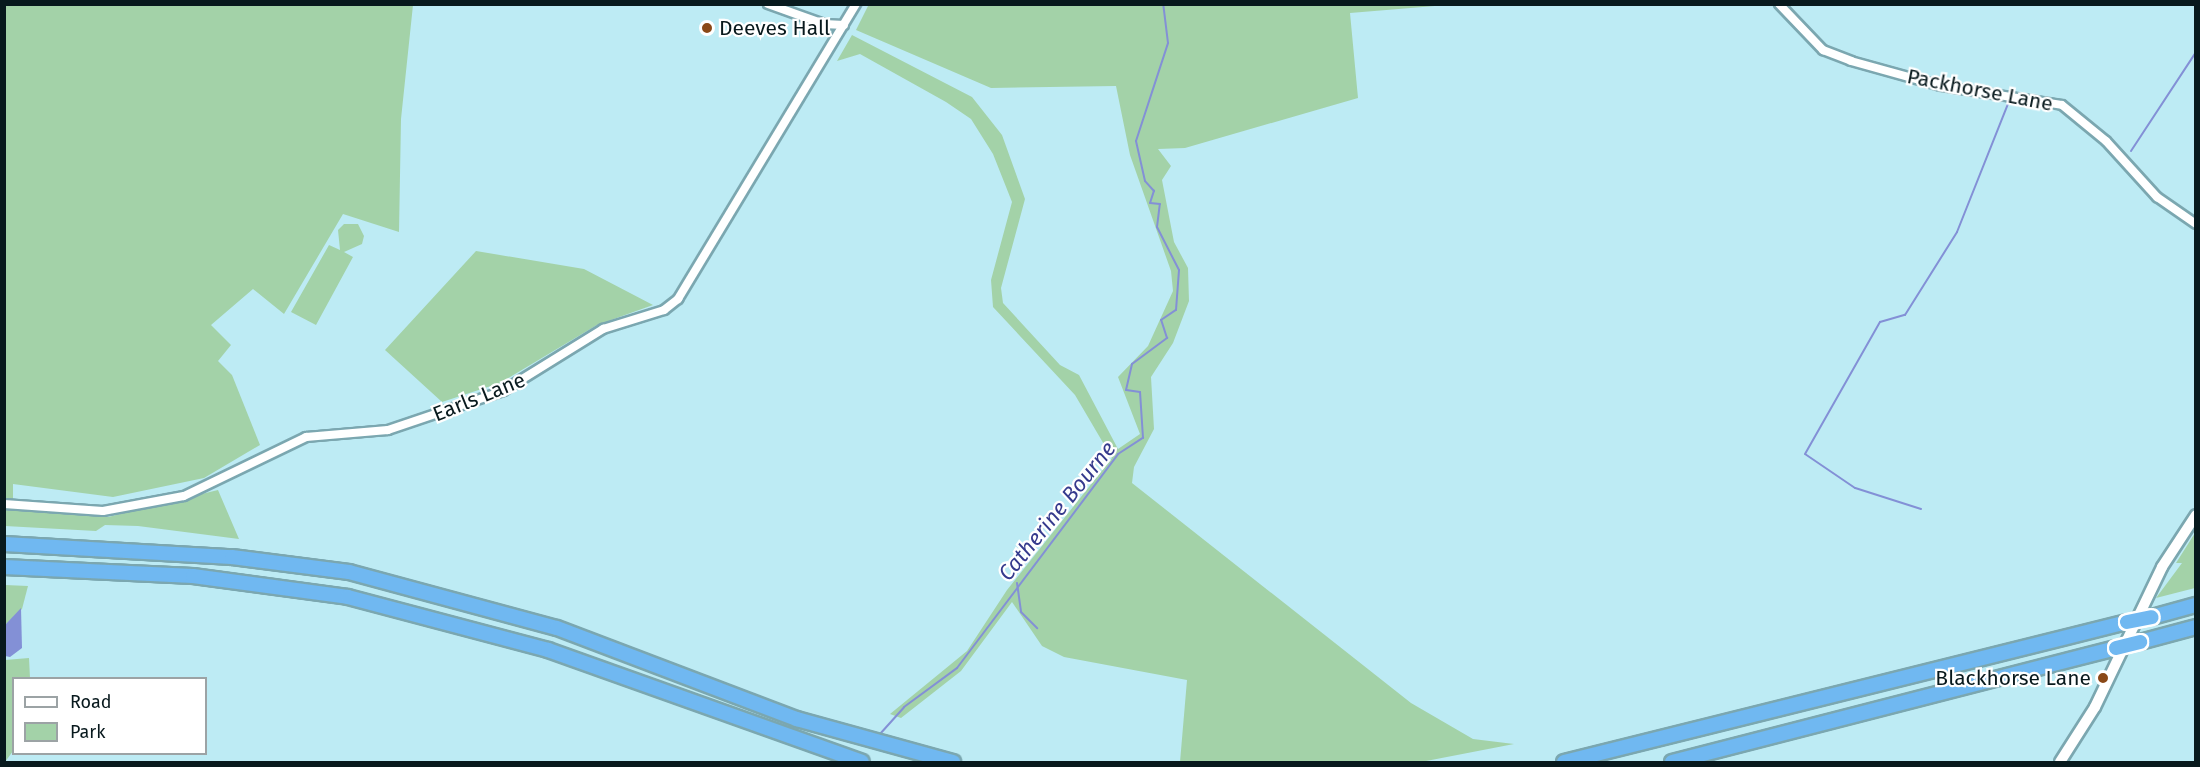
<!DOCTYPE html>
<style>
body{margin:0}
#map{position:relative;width:2200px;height:767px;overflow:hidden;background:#bdebf4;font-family:"Fira Sans",sans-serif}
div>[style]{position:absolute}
.green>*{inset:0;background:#a3d2a8}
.water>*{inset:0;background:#8390d6}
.stream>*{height:2px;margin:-1px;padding:0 1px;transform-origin:1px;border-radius:1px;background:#8390d6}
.roads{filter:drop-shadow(2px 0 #7ba7b0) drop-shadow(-2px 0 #7ba7b0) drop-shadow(0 2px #7ba7b0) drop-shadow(0 -2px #7ba7b0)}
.minor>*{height:8px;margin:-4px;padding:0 4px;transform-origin:4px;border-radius:4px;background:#fff}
.secondary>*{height:10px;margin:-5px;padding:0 5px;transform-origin:5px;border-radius:5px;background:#fff}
.motorway>*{height:14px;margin:-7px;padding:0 7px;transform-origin:7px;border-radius:7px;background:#70b8f1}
.bridges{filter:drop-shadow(2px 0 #fff) drop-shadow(-2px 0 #fff) drop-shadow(0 2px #fff) drop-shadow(0 -2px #fff)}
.motorway-bridge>*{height:14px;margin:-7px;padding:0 7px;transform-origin:7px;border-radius:7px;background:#70b8f1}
.dots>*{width:16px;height:16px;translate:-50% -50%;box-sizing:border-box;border:3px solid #fff;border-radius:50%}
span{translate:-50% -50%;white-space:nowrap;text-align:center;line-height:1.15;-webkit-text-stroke:4.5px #fff;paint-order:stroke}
.poi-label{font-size:21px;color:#08191d}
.left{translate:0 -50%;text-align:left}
.right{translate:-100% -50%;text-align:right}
.street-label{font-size:21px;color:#08191d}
.water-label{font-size:22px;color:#353a8d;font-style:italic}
.frame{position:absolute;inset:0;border:6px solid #08191d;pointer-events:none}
.legend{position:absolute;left:12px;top:677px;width:195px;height:78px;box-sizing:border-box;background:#fff;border:2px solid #9ca3a5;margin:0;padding:8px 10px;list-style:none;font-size:18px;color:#08191d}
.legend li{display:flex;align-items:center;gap:12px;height:30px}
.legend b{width:30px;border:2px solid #9ca3a5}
</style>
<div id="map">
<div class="green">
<i style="clip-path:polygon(869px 4px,1447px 5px,1350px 13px,1358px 98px,1185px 148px,1158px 149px,1171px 166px,1162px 180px,1174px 242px,1188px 268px,1189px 301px,1173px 343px,1151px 377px,1154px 429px,1134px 467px,1132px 483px,1411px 703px,1473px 739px,1514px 744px,1421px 762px,1180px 762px,1187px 680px,1064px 657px,1042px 646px,1012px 602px,961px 671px,901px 718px,890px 714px,967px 651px,1007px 590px,1112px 458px,1075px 395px,993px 307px,991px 280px,1012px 202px,993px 154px,971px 119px,946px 102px,860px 54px,837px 61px,852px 35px,972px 97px,1002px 135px,1025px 199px,1001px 288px,1003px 303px,1060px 365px,1079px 375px,1118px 449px,1140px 434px,1118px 377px,1148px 346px,1173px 291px,1171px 271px,1130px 155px,1116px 86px,991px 88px,856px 30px)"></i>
<i style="clip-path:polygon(4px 5px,413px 5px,401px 119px,399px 232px,343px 214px,284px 314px,253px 289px,211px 325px,231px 345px,218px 361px,232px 375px,260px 445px,204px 478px,113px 497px,13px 484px,13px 499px,5px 498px)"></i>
<i style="clip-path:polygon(344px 224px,358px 224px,364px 236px,362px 244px,344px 252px,353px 257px,316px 325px,291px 312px,329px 245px,340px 250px,338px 230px)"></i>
<i style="clip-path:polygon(476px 251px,584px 269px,653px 305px,597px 325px,500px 383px,442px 402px,385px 350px)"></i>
<i style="clip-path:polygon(218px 490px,239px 539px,138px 526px,105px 525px,96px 531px,5px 526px,5px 510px,108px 517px)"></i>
<i style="clip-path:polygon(2195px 533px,2195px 588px,2156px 598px,2182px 563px,2176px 563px)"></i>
<i style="clip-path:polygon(5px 585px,28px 586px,22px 609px,5px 625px)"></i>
<i style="clip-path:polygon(29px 658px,30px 678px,14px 678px,13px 751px,5px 762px,5px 660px)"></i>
</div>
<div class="water">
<i style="clip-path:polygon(21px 608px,22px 648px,10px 657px,5px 656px,5px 625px)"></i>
</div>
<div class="stream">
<i style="left:2045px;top:106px;width:18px;rotate:13deg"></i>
<i style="left:2097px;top:138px;width:34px;rotate:47deg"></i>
<i style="left:2131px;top:151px;width:118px;rotate:-56.7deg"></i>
<i style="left:1921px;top:509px;width:69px;rotate:-162.3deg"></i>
<i style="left:1855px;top:488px;width:60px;rotate:-145.8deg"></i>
<i style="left:1805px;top:454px;width:152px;rotate:-60.4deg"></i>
<i style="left:1880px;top:322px;width:26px;rotate:-16deg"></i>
<i style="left:1905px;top:315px;width:98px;rotate:-57.9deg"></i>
<i style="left:1957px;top:232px;width:143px;rotate:-68.3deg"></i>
<i style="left:1017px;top:583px;width:29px;rotate:82deg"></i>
<i style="left:1021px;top:612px;width:23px;rotate:45deg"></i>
<i style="left:880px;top:734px;width:36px;rotate:-48deg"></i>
<i style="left:904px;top:707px;width:66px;rotate:-36.3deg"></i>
<i style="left:957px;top:668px;width:268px;rotate:-53deg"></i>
<i style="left:1118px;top:454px;width:30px;rotate:-33deg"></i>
<i style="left:1143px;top:438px;width:46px;rotate:-93.7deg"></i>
<i style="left:1140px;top:392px;width:14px;rotate:-172deg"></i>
<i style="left:1126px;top:390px;width:27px;rotate:-77deg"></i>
<i style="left:1132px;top:364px;width:44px;rotate:-36.6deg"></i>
<i style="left:1167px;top:338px;width:19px;rotate:-108deg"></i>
<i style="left:1161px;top:320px;width:18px;rotate:-34deg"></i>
<i style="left:1176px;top:310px;width:40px;rotate:-85.7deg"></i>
<i style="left:1179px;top:270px;width:48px;rotate:-117.1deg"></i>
<i style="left:1157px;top:227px;width:23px;rotate:-83deg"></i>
<i style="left:1160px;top:204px;width:10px;rotate:-174deg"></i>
<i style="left:1150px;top:203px;width:13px;rotate:-72deg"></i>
<i style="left:1154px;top:191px;width:13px;rotate:-132deg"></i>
<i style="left:1145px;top:181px;width:41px;rotate:-102.7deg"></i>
<i style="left:1136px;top:141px;width:103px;rotate:-71.9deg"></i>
<i style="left:1168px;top:43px;width:39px;rotate:-97deg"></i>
</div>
<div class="roads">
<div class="minor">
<i style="left:768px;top:4px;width:59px;rotate:19.7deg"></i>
<i style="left:824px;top:24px;width:20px;rotate:3deg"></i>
<i style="left:1779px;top:4px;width:64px;rotate:46.3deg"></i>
<i style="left:1823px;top:50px;width:30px;rotate:21deg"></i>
<i style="left:1851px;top:61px;width:93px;rotate:15.5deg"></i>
<i style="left:1941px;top:86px;width:122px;rotate:8.9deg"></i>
<i style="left:2062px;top:105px;width:57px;rotate:39.3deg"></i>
<i style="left:2106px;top:141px;width:76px;rotate:47.7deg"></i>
<i style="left:2157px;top:197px;width:47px;rotate:34.7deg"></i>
<i style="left:4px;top:504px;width:99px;rotate:4deg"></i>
<i style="left:103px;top:511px;width:82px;rotate:-10.5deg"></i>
<i style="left:184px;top:496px;width:136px;rotate:-25.8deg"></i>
<i style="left:306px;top:437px;width:82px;rotate:-4.9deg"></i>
<i style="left:388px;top:430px;width:121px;rotate:-18.7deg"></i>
<i style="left:503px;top:391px;width:118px;rotate:-31.8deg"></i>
<i style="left:603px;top:329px;width:64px;rotate:-17.3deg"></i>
<i style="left:664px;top:310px;width:18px;rotate:-38deg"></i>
<i style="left:678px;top:299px;width:345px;rotate:-58.9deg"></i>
</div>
<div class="secondary">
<i style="left:2060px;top:762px;width:65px;rotate:-57.5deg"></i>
<i style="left:2095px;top:707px;width:155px;rotate:-64.4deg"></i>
<i style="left:2162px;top:567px;width:62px;rotate:-56.8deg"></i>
</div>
<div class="motorway">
<i style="left:4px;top:544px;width:228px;rotate:3.3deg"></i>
<i style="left:232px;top:557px;width:118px;rotate:7.3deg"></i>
<i style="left:349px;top:572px;width:215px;rotate:15.1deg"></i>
<i style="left:557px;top:628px;width:257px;rotate:20.8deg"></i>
<i style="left:797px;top:719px;width:162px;rotate:15.4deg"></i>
<i style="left:4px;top:567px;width:189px;rotate:2.7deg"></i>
<i style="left:193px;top:576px;width:156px;rotate:7.7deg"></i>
<i style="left:348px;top:597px;width:207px;rotate:14.8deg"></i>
<i style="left:548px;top:650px;width:333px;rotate:19.6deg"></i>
<i style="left:2152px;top:617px;width:46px;rotate:-15.3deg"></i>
<i style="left:2140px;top:642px;width:58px;rotate:-15deg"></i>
<i style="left:1564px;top:762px;width:580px;rotate:-13.96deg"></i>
<i style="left:1672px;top:762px;width:458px;rotate:-14.4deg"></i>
</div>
</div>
<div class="bridges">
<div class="motorway-bridge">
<i style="left:2127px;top:622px;width:25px;rotate:-11deg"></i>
<i style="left:2116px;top:648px;width:25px;rotate:-14deg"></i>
</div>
</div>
<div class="dots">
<i style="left:707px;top:28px;background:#8a4817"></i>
<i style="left:2103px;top:678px;background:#8a4817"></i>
</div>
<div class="poi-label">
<span class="left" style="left:719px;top:28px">Deeves Hall</span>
<span class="right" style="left:2091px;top:678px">Blackhorse Lane</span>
</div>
<div class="street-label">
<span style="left:1980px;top:90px;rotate:11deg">Packhorse Lane</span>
<span style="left:479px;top:397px;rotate:-22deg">Earls Lane</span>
</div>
<div class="water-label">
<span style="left:1057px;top:511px;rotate:-51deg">Catherine Bourne</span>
</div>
<div class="frame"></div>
<ul class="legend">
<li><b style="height:8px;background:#fff"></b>Road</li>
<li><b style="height:16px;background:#a3d2a8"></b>Park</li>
</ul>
</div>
